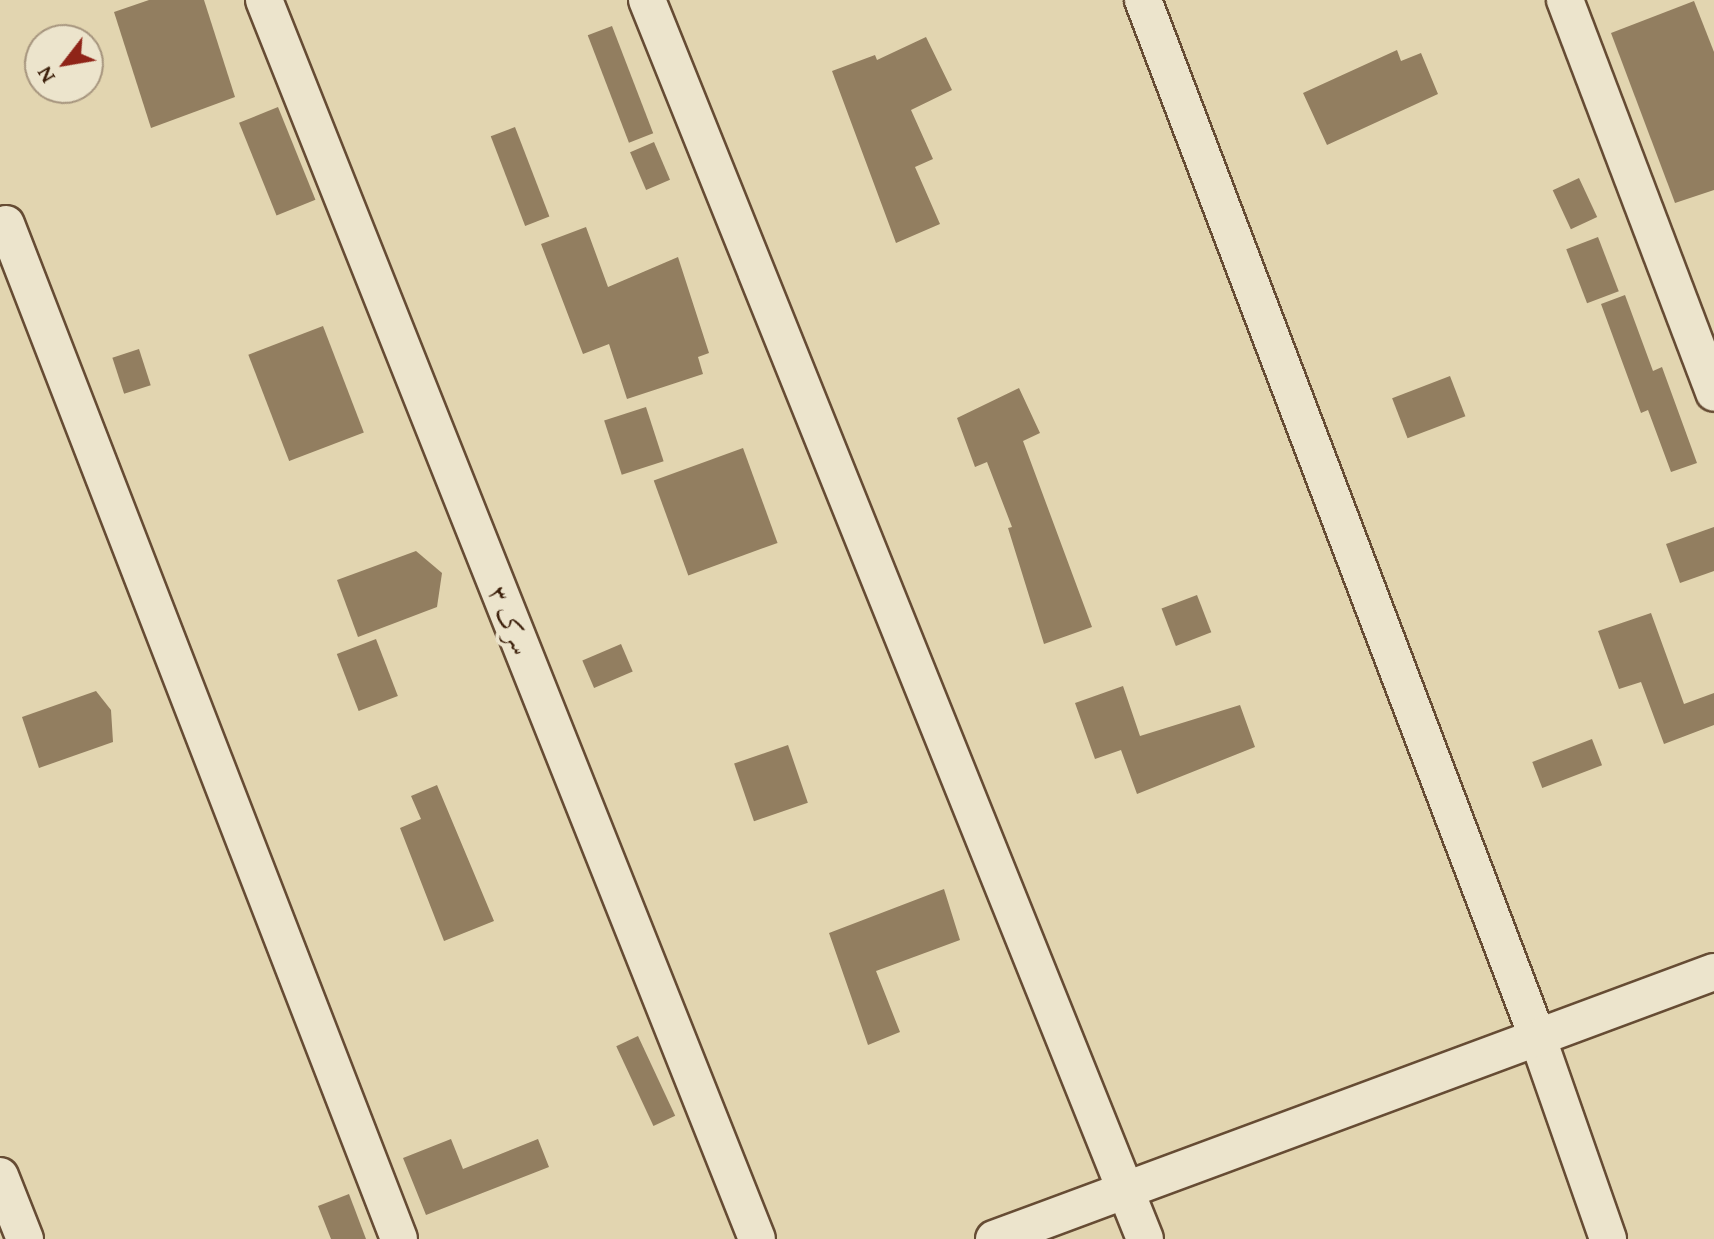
<!DOCTYPE html>
<meta charset="utf-8">
<style>
body{margin:0}
#map{position:relative;width:1714px;height:1239px;overflow:hidden;background:#e2d5b0;font-family:"Gentium Book Plus",Amiri,serif}
div>[style]{position:absolute}
.building>*{inset:0;background:#927e60;transform-origin:0 0}
.roads{filter:drop-shadow(2px 0 #664c34) drop-shadow(-2px 0 #664c34) drop-shadow(0 2px #664c34) drop-shadow(0 -2px #664c34)}
.street>*{height:36px;margin:-18px;padding:0 18px;transform-origin:18px;border-radius:18px;background:#ece4cc}
span{translate:-50% -50%;white-space:nowrap;text-align:center;line-height:1.15;-webkit-text-stroke:8px #ece4cc;paint-order:stroke}
.street-label{font-size:26px;color:#3c1f0a}
.north{position:absolute;left:24px;top:24px;width:80px;height:80px;box-sizing:border-box;background:#ece4cc;border:2px solid #a6957e;border-radius:50%;rotate:239deg;font-size:22px;font-weight:700;line-height:32px;text-align:center;color:#3c1f0a}
.north::after{content:'';display:block;margin:auto;width:28px;height:36px;background:#8f2418;clip-path:polygon(50% 0,100% 100%,50% 72%,0 100%)}
</style>
<div id="map">
<div class="building">
<i style="clip-path:polygon(149px 0,204px 0,235px 97px,151px 128px,114px 12px)"></i>
<i style="clip-path:polygon(1694px 1px,1714px 52px,1714px 190px,1675px 203px,1611px 33px)"></i>
<i style="left:612px;top:26px;width:115px;height:26px;rotate:69deg"></i>
<i style="clip-path:polygon(926px 37px,952px 90px,911px 110px,933px 159px,915px 167px,940px 224px,896px 243px,832px 71px,875px 55px,877px 60px)"></i>
<i style="clip-path:polygon(1397px 50px,1401px 61px,1421px 53px,1438px 94px,1327px 145px,1303px 93px)"></i>
<i style="left:278px;top:107px;width:100px;height:42px;rotate:68deg"></i>
<i style="left:515px;top:127px;width:96px;height:26px;rotate:69deg"></i>
<i style="left:654px;top:142px;width:41px;height:26px;rotate:67deg"></i>
<i style="left:1579px;top:178px;width:43px;height:29px;rotate:65deg"></i>
<i style="clip-path:polygon(586px 227px,608px 287px,678px 257px,709px 353px,698px 357px,703px 374px,627px 399px,609px 344px,583px 354px,541px 244px)"></i>
<i style="left:1598px;top:237px;width:58px;height:34px;rotate:69deg"></i>
<i style="clip-path:polygon(1625px 295px,1653px 371px,1662px 367px,1697px 463px,1671px 472px,1648px 410px,1641px 413px,1601px 304px)"></i>
<i style="left:323px;top:326px;width:114px;height:80px;rotate:69deg"></i>
<i style="left:139px;top:349px;width:38px;height:28px;rotate:72deg"></i>
<i style="left:1450px;top:376px;width:43px;height:62px;rotate:69deg"></i>
<i style="clip-path:polygon(1019px 388px,1040px 433px,1023px 441px,1092px 627px,1044px 644px,1008px 528px,1012px 527px,987px 462px,975px 467px,957px 418px)"></i>
<i style="left:646px;top:407px;width:57px;height:44px;rotate:72deg"></i>
<i style="left:743px;top:448px;width:101px;height:95px;rotate:70deg"></i>
<i style="clip-path:polygon(1714px 527px,1714px 571px,1680px 583px,1666px 544px)"></i>
<i style="clip-path:polygon(416px 551px,442px 573px,437px 607px,358px 637px,337px 580px)"></i>
<i style="left:1197px;top:595px;width:40px;height:38px;rotate:69deg"></i>
<i style="clip-path:polygon(1651px 613px,1684px 704px,1714px 693px,1714px 725px,1664px 744px,1641px 682px,1619px 689px,1598px 631px)"></i>
<i style="left:376px;top:639px;width:61px;height:42px;rotate:69deg"></i>
<i style="left:621px;top:644px;width:30px;height:42px;rotate:67deg"></i>
<i style="clip-path:polygon(1123px 686px,1140px 736px,1240px 705px,1255px 747px,1137px 794px,1121px 750px,1095px 759px,1075px 703px)"></i>
<i style="clip-path:polygon(96px 691px,111px 710px,113px 742px,39px 768px,22px 717px)"></i>
<i style="left:1592px;top:739px;width:28px;height:64px;rotate:69deg"></i>
<i style="left:788px;top:745px;width:61px;height:57px;rotate:71deg"></i>
<i style="clip-path:polygon(437px 785px,494px 921px,444px 941px,400px 828px,421px 819px,411px 796px)"></i>
<i style="clip-path:polygon(944px 889px,960px 940px,876px 971px,900px 1032px,868px 1045px,829px 933px)"></i>
<i style="left:638px;top:1036px;width:88px;height:24px;rotate:65deg"></i>
<i style="clip-path:polygon(451px 1139px,463px 1169px,538px 1139px,549px 1167px,426px 1215px,403px 1158px)"></i>
<i style="clip-path:polygon(349px 1194px,366px 1239px,331px 1239px,318px 1206px)"></i>
</div>
<div class="roads">
<div class="street">
<i style="left:264px;top:0;width:1333px;rotate:68.3deg"></i>
<i style="left:647px;top:0;width:1335px;rotate:68.1deg"></i>
<i style="left:1143px;top:0;width:1108px;rotate:69.18deg"></i>
<i style="left:1537px;top:1036px;width:215px;rotate:70.7deg"></i>
<i style="left:1565px;top:0;width:420px;rotate:69.2deg"></i>
<i style="left:6px;top:224px;width:1088px;rotate:68.83deg"></i>
<i style="left:0;top:1176px;width:68px;rotate:68.4deg"></i>
<i style="left:994px;top:1239px;width:768px;rotate:-20.35deg"></i>
</div>
</div>
<div class="street-label">
<span style="left:510px;top:620px;rotate:68deg">سرک ۳</span>
</div>
<div class="north">N</div>
</div>
